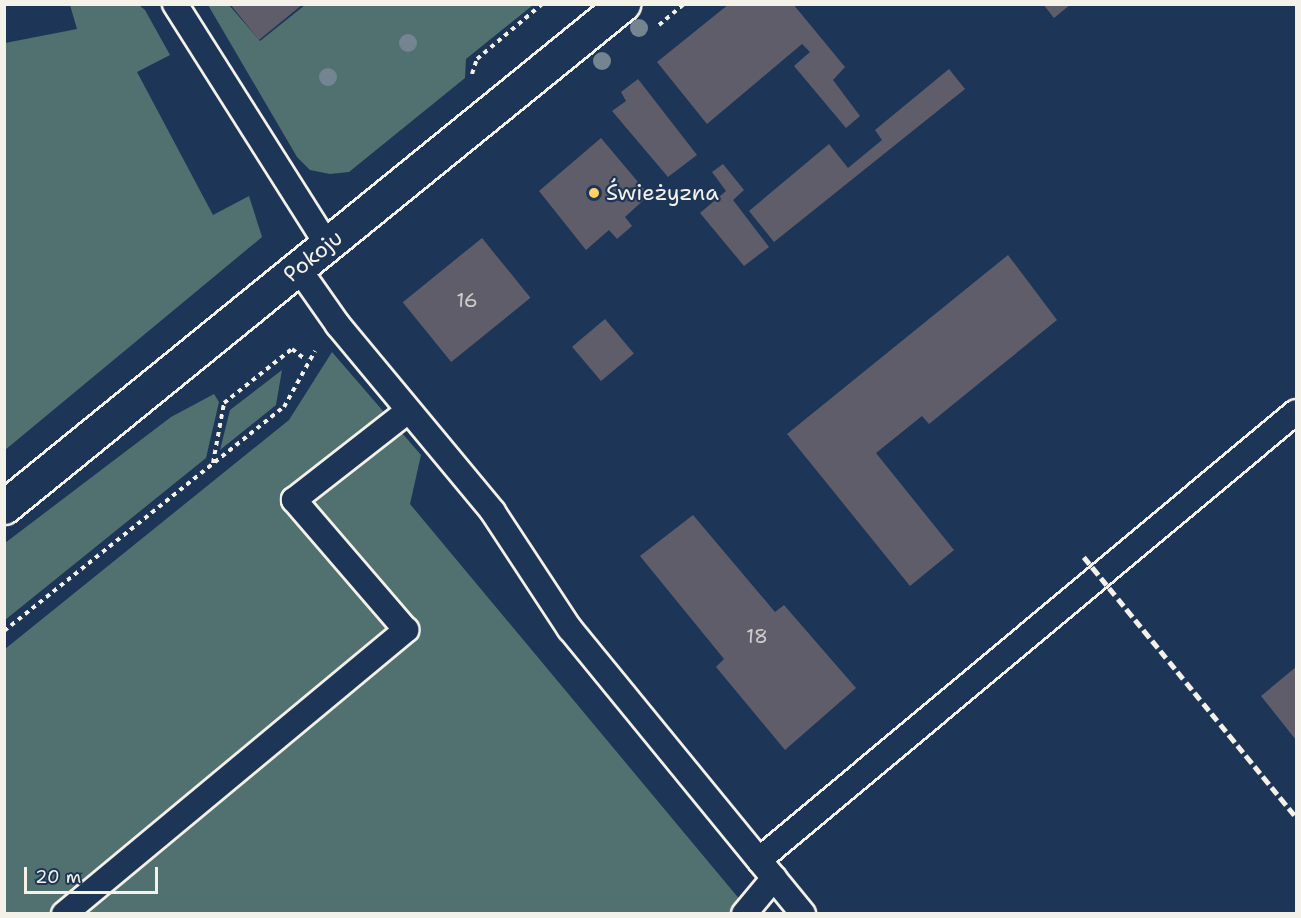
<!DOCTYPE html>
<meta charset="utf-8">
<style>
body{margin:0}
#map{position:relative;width:1301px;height:918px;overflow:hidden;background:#1d3557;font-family:"Shantell Sans",sans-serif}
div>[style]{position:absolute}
.green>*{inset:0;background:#517170}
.building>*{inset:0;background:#605d6b;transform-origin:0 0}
.path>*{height:4px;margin-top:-2px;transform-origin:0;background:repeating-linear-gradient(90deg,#f4f1e8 0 4.5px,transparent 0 9px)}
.roads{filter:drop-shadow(2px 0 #f4f1e8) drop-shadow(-2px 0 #f4f1e8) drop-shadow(0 2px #f4f1e8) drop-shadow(0 -2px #f4f1e8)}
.service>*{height:24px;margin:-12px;padding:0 12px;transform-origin:12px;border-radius:12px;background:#1d3557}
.tertiary>*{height:33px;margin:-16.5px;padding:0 16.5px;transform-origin:16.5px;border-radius:16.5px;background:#1d3557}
.rail>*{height:4.5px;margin-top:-2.25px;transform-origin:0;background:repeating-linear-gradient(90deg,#f4f1e8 0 9px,transparent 0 13.5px)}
.trees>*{width:18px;height:18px;margin:-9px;border-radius:50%;background:#748490}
.dots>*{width:16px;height:16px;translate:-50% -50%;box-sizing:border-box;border:3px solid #1d3557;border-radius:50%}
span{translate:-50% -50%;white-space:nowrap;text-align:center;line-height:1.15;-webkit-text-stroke:4.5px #1d3557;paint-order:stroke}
.number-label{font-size:20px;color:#cfccc9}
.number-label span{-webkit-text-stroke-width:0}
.poi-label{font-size:22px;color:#f4f1e8}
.left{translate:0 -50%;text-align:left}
.street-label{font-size:22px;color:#f4f1e8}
.frame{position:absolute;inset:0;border:6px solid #f4f1e8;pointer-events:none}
.scale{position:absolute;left:24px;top:867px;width:134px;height:27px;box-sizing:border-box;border:3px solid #f4f1e8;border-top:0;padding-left:8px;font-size:18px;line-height:21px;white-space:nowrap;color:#f4f1e8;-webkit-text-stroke:4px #1d3557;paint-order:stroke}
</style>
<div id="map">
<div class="green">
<i style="clip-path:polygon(70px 5px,139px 5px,145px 10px,170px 55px,137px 72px,213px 215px,249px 196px,262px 237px,5px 450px,5px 43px,77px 29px)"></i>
<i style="clip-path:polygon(208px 5px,229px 5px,260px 41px,305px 5px,533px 5px,466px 59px,465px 78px,349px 172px,330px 174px,310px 170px,297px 157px)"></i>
<i style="clip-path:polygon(332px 352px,421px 455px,410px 504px,751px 913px,5px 914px,5px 649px,289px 420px)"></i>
<i style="clip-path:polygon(282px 370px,276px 405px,220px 450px,230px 410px)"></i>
<i style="clip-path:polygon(214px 394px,219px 402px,206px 458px,5px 620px,5px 543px,171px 417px)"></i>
</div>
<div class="building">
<i style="clip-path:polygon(230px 4px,303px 4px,259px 40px)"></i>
<i style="clip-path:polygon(729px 4px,793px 4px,845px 67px,833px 80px,860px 116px,846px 128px,794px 66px,810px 52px,802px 44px,707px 124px,657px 62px)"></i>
<i style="clip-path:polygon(1043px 4px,1071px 4px,1054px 18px)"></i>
<i style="clip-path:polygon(949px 69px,965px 89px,774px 242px,749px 211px,829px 144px,848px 168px,882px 140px,875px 130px)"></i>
<i style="clip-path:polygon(638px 79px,697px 155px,668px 177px,612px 111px,626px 101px,621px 92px)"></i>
<i style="clip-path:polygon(601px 138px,649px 195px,625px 217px,632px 226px,617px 239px,609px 230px,586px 250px,539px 191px)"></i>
<i style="clip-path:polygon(723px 164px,744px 190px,733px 200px,769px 247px,744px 266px,700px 213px,726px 191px,712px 172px)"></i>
<i style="left:482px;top:238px;width:77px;height:102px;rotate:51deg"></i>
<i style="clip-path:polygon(1008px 255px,1057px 320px,929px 424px,922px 416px,876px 453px,954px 550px,910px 586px,787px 434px)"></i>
<i style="left:605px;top:319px;width:45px;height:43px;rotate:50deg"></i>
<i style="clip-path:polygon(693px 515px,775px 612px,784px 605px,856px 688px,785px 750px,716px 667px,724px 659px,640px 556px)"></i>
<i style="clip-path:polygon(1296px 667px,1296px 740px,1261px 696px)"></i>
</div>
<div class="path">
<i style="left:659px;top:25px;width:33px;rotate:-40deg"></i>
<i style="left:472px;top:74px;width:16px;rotate:-72deg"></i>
<i style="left:477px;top:59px;width:85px;rotate:-40.2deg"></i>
<i style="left:213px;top:463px;width:61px;rotate:-79.6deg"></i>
<i style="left:224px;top:403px;width:87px;rotate:-38.5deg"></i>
<i style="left:292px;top:349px;width:18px;rotate:38deg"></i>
<i style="left:4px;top:631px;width:359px;rotate:-38.7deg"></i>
<i style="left:284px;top:407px;width:64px;rotate:-61deg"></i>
</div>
<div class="roads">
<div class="service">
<i style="left:175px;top:4px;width:284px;rotate:57.7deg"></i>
<i style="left:298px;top:268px;width:70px;rotate:54.9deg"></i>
<i style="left:338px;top:325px;width:243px;rotate:50.3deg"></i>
<i style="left:493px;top:512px;width:140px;rotate:56.7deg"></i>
<i style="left:570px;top:629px;width:368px;rotate:50.7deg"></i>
<i style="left:759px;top:860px;width:699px;rotate:-39.84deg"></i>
<i style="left:64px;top:914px;width:445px;rotate:-39.7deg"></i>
<i style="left:406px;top:630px;width:172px;rotate:-130.7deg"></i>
<i style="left:294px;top:500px;width:145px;rotate:-38deg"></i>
<i style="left:744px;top:914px;width:47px;rotate:-50.2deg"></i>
</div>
<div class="tertiary">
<i style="left:4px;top:507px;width:798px;rotate:-39.1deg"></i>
</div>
</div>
<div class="rail">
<i style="left:1084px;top:557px;width:335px;rotate:50.8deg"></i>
</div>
<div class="trees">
<i style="left:639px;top:28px"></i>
<i style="left:408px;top:43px"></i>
<i style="left:602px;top:61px"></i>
<i style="left:328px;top:77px"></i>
</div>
<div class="dots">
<i style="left:594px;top:193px;background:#ffd166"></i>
</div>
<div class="number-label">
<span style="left:467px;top:300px">16</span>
<span style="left:757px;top:636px">18</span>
</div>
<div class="poi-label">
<span class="left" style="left:606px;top:193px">Świeżyzna</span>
</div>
<div class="street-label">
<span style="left:313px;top:256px;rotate:-39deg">Pokoju</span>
</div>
<div class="frame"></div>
<div class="scale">20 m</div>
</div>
